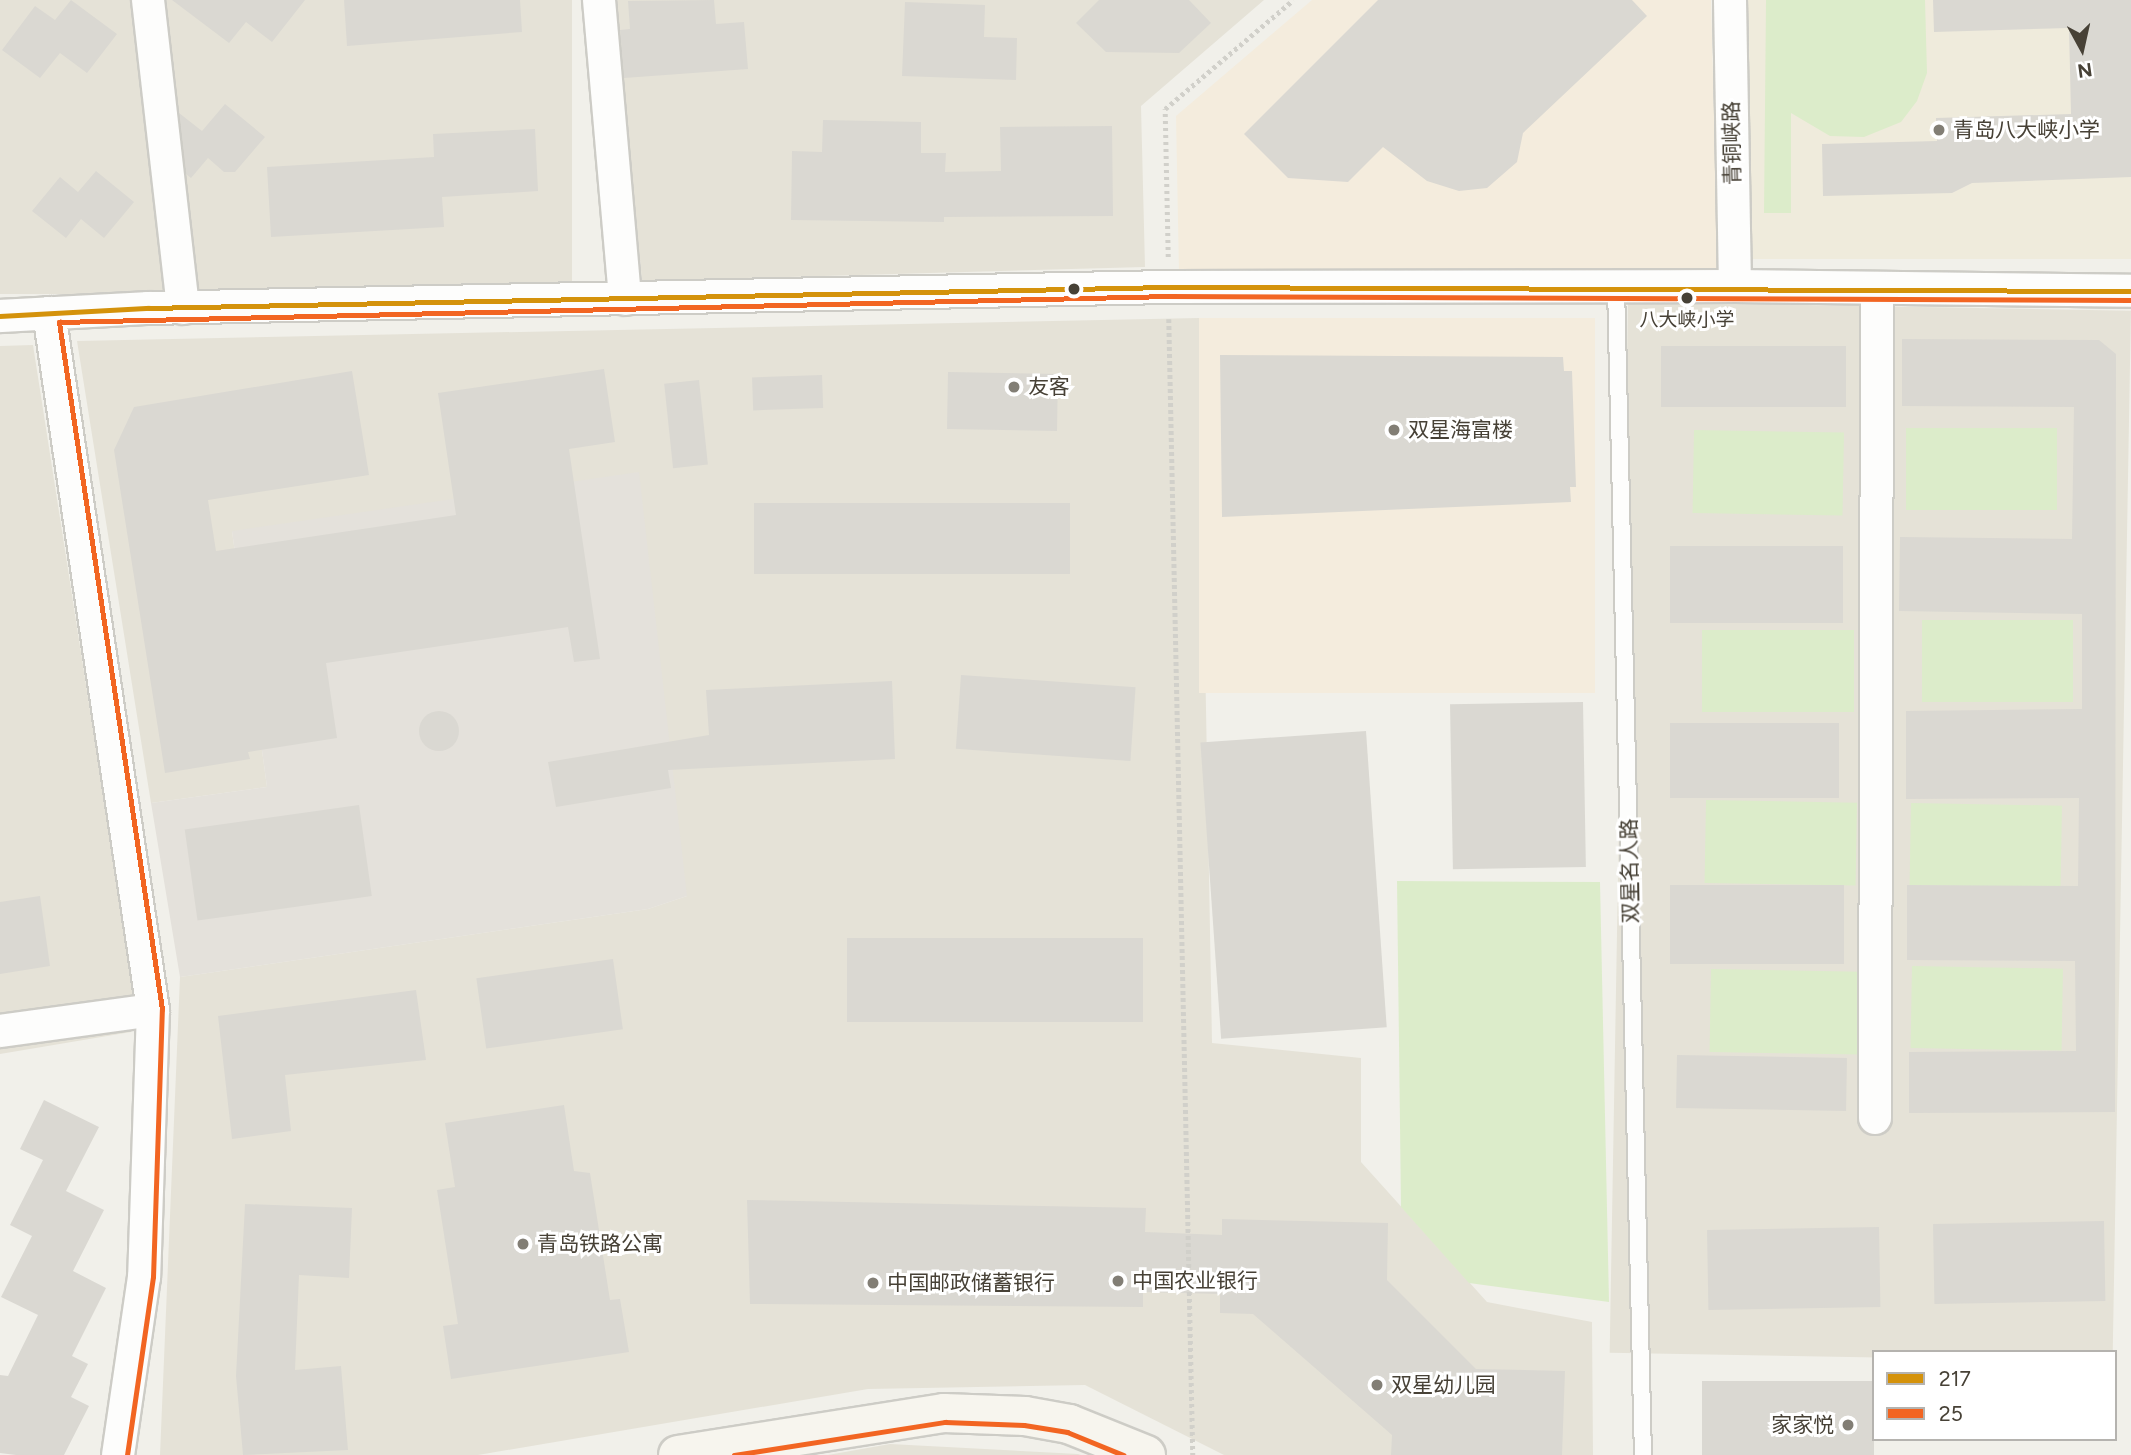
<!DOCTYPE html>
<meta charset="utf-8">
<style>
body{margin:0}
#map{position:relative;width:2131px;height:1455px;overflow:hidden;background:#f1f0ea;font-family:Figtree,"Noto Sans SC",sans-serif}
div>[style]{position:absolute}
.residential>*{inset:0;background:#e5e2d7;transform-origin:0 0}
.commercial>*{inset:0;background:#f4ecdd;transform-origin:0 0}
.industrial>*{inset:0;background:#e4e1db}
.education>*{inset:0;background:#efebdc;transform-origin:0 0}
.green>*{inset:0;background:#dcecca;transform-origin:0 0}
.building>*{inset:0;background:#dad8d2;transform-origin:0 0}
.round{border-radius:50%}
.path>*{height:4.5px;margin-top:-2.25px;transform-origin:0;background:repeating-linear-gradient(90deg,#d1d0ca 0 3.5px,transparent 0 7px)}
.roads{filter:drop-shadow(2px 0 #cdccc6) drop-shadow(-2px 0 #cdccc6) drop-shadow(0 2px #cdccc6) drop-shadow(0 -2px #cdccc6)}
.service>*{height:16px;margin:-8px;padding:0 8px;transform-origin:8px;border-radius:8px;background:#fdfdfc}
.minor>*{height:32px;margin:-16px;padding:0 16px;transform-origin:16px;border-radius:16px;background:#fdfdfc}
.secondary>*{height:38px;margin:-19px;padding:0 19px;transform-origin:19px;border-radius:19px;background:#f7f5ee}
.bus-1>*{height:5px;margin:-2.5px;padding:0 2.5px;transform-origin:2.5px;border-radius:2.5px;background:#d4920b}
.bus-2>*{height:5px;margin:-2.5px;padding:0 2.5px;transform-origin:2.5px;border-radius:2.5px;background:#f26522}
.dots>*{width:19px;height:19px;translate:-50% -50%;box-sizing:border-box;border:4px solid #fff;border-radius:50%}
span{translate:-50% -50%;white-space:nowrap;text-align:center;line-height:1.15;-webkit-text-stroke:6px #fff;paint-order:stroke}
.bus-label{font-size:19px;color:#474136}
.poi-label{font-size:21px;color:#474136}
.left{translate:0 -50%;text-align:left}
.right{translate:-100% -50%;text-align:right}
.street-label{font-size:21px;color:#474136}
.legend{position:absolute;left:1872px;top:1350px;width:245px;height:91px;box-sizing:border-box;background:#fff;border:2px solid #b5b3af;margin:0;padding:9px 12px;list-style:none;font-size:21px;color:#474136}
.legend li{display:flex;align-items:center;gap:14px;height:35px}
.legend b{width:35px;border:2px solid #b5b3af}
.north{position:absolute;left:2047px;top:14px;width:70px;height:70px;-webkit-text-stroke:5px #fff;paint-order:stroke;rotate:172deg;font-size:19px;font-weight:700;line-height:28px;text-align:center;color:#474136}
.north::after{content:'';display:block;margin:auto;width:24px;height:32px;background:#474136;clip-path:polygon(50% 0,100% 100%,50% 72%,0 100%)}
</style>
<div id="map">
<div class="residential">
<i style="left:0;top:0;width:572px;height:294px"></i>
<i style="clip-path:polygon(615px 0,1264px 0,1141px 106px,1145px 267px,642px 281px)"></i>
<i style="left:1628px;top:302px;width:503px;height:1051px;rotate:1deg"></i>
<i style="clip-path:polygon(1199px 318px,1212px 1043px,1361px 1058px,1361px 1162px,1487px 1302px,1592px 1322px,1593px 1455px,1224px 1455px,1085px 1385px,868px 1389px,478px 1455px,160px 1455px,180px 977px,648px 909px,687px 896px,232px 531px,267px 787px,151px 803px,77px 341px)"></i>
<i style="clip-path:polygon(33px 345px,133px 986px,131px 1032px,0 1054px,0 346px)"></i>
<i style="clip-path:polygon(890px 1444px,1078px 1454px,1081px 1455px,828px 1455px)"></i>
</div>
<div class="commercial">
<i style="clip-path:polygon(1312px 0,1711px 0,1718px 270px,1179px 274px,1176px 116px)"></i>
<i style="left:1199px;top:318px;width:396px;height:375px"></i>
</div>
<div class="industrial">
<i style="clip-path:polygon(639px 472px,687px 896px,648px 909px,180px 977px,151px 803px,267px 787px,232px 531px)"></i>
</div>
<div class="education">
<i style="left:1745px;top:0;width:386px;height:259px"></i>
</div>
<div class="green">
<i style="clip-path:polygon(1766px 0,1925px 0,1927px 73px,1917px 101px,1901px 122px,1864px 137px,1830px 136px,1791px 113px,1791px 213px,1764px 213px)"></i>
<i style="left:1906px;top:428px;width:151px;height:82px"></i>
<i style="left:1694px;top:430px;width:150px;height:83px;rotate:1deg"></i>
<i style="left:1922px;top:620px;width:151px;height:82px"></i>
<i style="left:1702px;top:630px;width:152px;height:82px"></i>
<i style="left:1706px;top:800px;width:151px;height:83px;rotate:1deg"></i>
<i style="left:1911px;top:803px;width:151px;height:82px;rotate:1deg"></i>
<i style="clip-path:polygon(1397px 881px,1600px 882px,1609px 1302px,1469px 1283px,1401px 1207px)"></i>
<i style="left:1912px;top:966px;width:151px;height:82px;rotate:1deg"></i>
<i style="left:1711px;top:969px;width:151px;height:83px;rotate:1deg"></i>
</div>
<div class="building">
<i style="clip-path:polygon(71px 0,117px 34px,87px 73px,60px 53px,40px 78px,2px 50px,35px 6px,55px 20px)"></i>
<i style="clip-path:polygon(172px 0,305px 0,272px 42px,246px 22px,229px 43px)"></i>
<i style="clip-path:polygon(344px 0,520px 0,522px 32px,347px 46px)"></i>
<i style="clip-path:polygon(714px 0,716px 24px,744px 22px,748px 69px,624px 78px,620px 30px,630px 29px,628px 1px)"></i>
<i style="clip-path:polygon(1099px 0,1189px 0,1211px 23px,1179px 53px,1106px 52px,1076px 23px)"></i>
<i style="clip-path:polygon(1378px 0,1632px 0,1647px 16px,1523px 133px,1517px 162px,1487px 188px,1459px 191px,1427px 181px,1383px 147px,1348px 182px,1288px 178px,1244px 134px)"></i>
<i style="clip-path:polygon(1933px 0,2131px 0,2131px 177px,1972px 183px,1952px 193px,1823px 196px,1822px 144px,1937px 141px,1936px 118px,2071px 114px,2069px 28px,1934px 32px)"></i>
<i style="clip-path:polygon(905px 2px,985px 5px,984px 37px,1017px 38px,1016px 80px,902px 76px)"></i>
<i style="clip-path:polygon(225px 104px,265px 137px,235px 172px,224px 172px,208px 158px,191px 178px,186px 174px,179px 113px,202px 131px)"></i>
<i style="clip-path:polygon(823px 120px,921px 122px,921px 153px,946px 153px,945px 172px,1001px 171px,1000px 127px,1112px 126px,1113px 216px,944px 217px,944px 222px,791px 220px,792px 151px,822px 152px)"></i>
<i style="clip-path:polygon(535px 129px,538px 191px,442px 197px,444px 227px,271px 237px,267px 167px,434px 157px,433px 134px)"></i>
<i style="clip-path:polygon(96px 171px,134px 202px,104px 238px,81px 219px,66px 238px,32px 211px,60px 177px,78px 192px)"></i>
<i style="clip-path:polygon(1902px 339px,2099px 340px,2116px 354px,2115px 1112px,1909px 1113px,1909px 1052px,2076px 1051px,2075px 961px,1907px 960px,1907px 885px,2078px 886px,2079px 798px,1906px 799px,1906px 711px,2082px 709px,2082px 614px,1899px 611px,1900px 537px,2072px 539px,2074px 407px,1902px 406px)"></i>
<i style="left:1846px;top:346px;width:61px;height:185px;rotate:90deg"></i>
<i style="clip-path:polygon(1220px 355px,1563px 357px,1564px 371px,1572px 371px,1576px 487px,1570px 487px,1571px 502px,1222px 517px)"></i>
<i style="clip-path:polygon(604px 369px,615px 442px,569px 449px,600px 659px,574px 662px,568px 627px,326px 663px,337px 738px,248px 752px,250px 759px,165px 773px,114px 450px,134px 407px,352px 371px,369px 475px,208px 500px,216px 551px,456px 515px,438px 393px)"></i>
<i style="left:948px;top:372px;width:110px;height:57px;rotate:1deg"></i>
<i style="left:822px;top:375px;width:33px;height:70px;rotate:88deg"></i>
<i style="left:699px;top:380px;width:85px;height:35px;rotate:84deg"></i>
<i style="left:754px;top:503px;width:316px;height:71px"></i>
<i style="left:1670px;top:546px;width:173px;height:77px"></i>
<i style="left:961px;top:675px;width:175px;height:74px;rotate:4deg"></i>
<i style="clip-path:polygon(892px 681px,895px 759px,668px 770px,671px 788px,556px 807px,548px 762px,709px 735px,706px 690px)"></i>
<i style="left:1583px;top:702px;width:165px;height:133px;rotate:89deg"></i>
<i class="round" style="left:419px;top:711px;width:40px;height:40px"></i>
<i style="left:1670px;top:723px;width:169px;height:75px"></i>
<i style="left:1366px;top:731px;width:297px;height:166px;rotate:86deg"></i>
<i style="left:359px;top:805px;width:92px;height:176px;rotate:82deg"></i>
<i style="left:1670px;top:885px;width:174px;height:79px"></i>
<i style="clip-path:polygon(40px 896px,50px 966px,0 974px,0 902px)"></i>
<i style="left:1143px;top:938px;width:84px;height:296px;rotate:90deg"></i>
<i style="left:613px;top:959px;width:71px;height:138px;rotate:82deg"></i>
<i style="clip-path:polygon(416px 990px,426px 1060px,285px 1075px,291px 1131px,232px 1139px,218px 1016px)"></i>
<i style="left:1677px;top:1055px;width:170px;height:53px;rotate:1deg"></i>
<i style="clip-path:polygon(44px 1100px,99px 1127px,66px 1191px,104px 1210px,73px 1271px,106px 1288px,72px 1356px,88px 1364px,71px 1397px,89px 1406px,64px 1455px,16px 1455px,0 1453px,0 1375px,8px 1376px,38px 1315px,1px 1297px,32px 1236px,10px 1225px,43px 1160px,20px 1149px)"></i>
<i style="clip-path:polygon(564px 1105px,574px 1171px,590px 1173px,610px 1300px,620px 1299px,629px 1352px,451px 1379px,443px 1326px,458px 1324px,437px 1190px,455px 1187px,445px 1123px)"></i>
<i style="clip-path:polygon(747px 1200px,1146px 1208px,1145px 1232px,1222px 1235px,1222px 1219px,1388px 1223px,1387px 1280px,1476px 1369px,1565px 1371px,1562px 1455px,1391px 1455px,1392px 1435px,1253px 1314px,1220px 1313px,1220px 1294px,1143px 1292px,1143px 1307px,750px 1304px)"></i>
<i style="clip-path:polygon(245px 1204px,352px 1208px,349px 1278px,299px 1275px,295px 1370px,341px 1366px,348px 1450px,243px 1455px,236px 1376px)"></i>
<i style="left:2104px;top:1221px;width:80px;height:171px;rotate:89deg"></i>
<i style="left:1879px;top:1227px;width:80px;height:172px;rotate:89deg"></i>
<i style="left:1874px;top:1381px;width:74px;height:172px;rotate:90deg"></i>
</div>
<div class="path">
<i style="left:1168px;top:257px;width:148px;rotate:-91.2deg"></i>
<i style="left:1165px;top:109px;width:168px;rotate:-40.4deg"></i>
<i style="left:1169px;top:319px;width:1136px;rotate:88.79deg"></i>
</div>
<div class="roads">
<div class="service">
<i style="left:1616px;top:286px;width:1169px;rotate:88.68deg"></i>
</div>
<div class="minor">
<i style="left:148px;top:0;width:310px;rotate:83.5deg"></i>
<i style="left:599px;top:0;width:300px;rotate:85deg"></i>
<i style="left:1730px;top:0;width:286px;rotate:89deg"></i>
<i style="left:49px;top:313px;width:705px;rotate:81.51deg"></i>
<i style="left:153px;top:1010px;width:267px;rotate:91.9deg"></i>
<i style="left:144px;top:1277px;width:180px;rotate:98.3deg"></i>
<i style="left:0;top:316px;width:148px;rotate:-3.1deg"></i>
<i style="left:148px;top:308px;width:1021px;rotate:-1.18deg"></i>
<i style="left:1169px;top:287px;width:566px;rotate:-0.1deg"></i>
<i style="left:1735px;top:286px;width:396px;rotate:0.7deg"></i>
<i style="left:0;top:1031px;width:154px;rotate:-7.8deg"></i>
<i style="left:1875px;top:1118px;width:830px;rotate:-89.86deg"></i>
</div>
<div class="secondary">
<i style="left:678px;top:1455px;width:269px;rotate:-9deg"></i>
<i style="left:944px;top:1413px;width:81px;rotate:2.1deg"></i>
<i style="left:1025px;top:1416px;width:45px;rotate:10.3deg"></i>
<i style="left:1069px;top:1424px;width:83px;rotate:21.9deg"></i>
</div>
</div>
<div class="bus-1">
<i style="left:0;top:316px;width:148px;rotate:-3.1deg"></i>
<i style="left:148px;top:308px;width:1021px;rotate:-1.18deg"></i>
<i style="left:1169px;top:287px;width:962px;rotate:0.24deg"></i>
</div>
<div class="bus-2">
<i style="left:127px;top:1455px;width:180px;rotate:-81.7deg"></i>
<i style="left:153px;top:1277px;width:268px;rotate:-88.1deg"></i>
<i style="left:162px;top:1009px;width:695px;rotate:-98.53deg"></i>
<i style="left:59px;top:322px;width:1110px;rotate:-1.34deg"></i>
<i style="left:1169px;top:296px;width:962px;rotate:0.24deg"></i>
<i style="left:734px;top:1455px;width:214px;rotate:-8.9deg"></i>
<i style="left:945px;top:1422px;width:79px;rotate:2.2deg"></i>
<i style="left:1024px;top:1425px;width:44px;rotate:9.2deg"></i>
<i style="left:1067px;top:1432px;width:61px;rotate:22.3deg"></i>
</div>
<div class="dots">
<i style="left:1939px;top:130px;background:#827e75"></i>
<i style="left:1074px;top:289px;background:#474136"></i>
<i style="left:1687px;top:298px;background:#474136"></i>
<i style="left:1014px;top:387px;background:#827e75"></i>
<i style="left:1394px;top:430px;background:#827e75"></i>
<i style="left:523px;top:1244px;background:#827e75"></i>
<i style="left:1118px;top:1281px;background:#827e75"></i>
<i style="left:873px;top:1283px;background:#827e75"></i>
<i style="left:1377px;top:1385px;background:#827e75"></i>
<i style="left:1848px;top:1425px;background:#827e75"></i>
</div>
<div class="bus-label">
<span style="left:1687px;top:320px">八大峡小学</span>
</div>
<div class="poi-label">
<span class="left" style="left:1953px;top:130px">青岛八大峡小学</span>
<span class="left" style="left:1028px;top:387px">友客</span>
<span class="left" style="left:1408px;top:430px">双星海富楼</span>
<span class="left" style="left:537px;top:1244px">青岛铁路公寓</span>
<span class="left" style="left:1132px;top:1281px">中国农业银行</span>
<span class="left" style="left:887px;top:1283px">中国邮政储蓄银行</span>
<span class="left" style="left:1391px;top:1385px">双星幼儿园</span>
<span class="right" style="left:1834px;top:1425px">家家悦</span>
</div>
<div class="street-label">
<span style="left:1732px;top:143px;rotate:-91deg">青铜峡路</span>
<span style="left:1630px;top:871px;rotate:-91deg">双星名人路</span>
</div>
<ul class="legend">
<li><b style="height:9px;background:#d4920b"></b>217</li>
<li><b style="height:9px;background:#f26522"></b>25</li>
</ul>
<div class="north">N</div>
</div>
